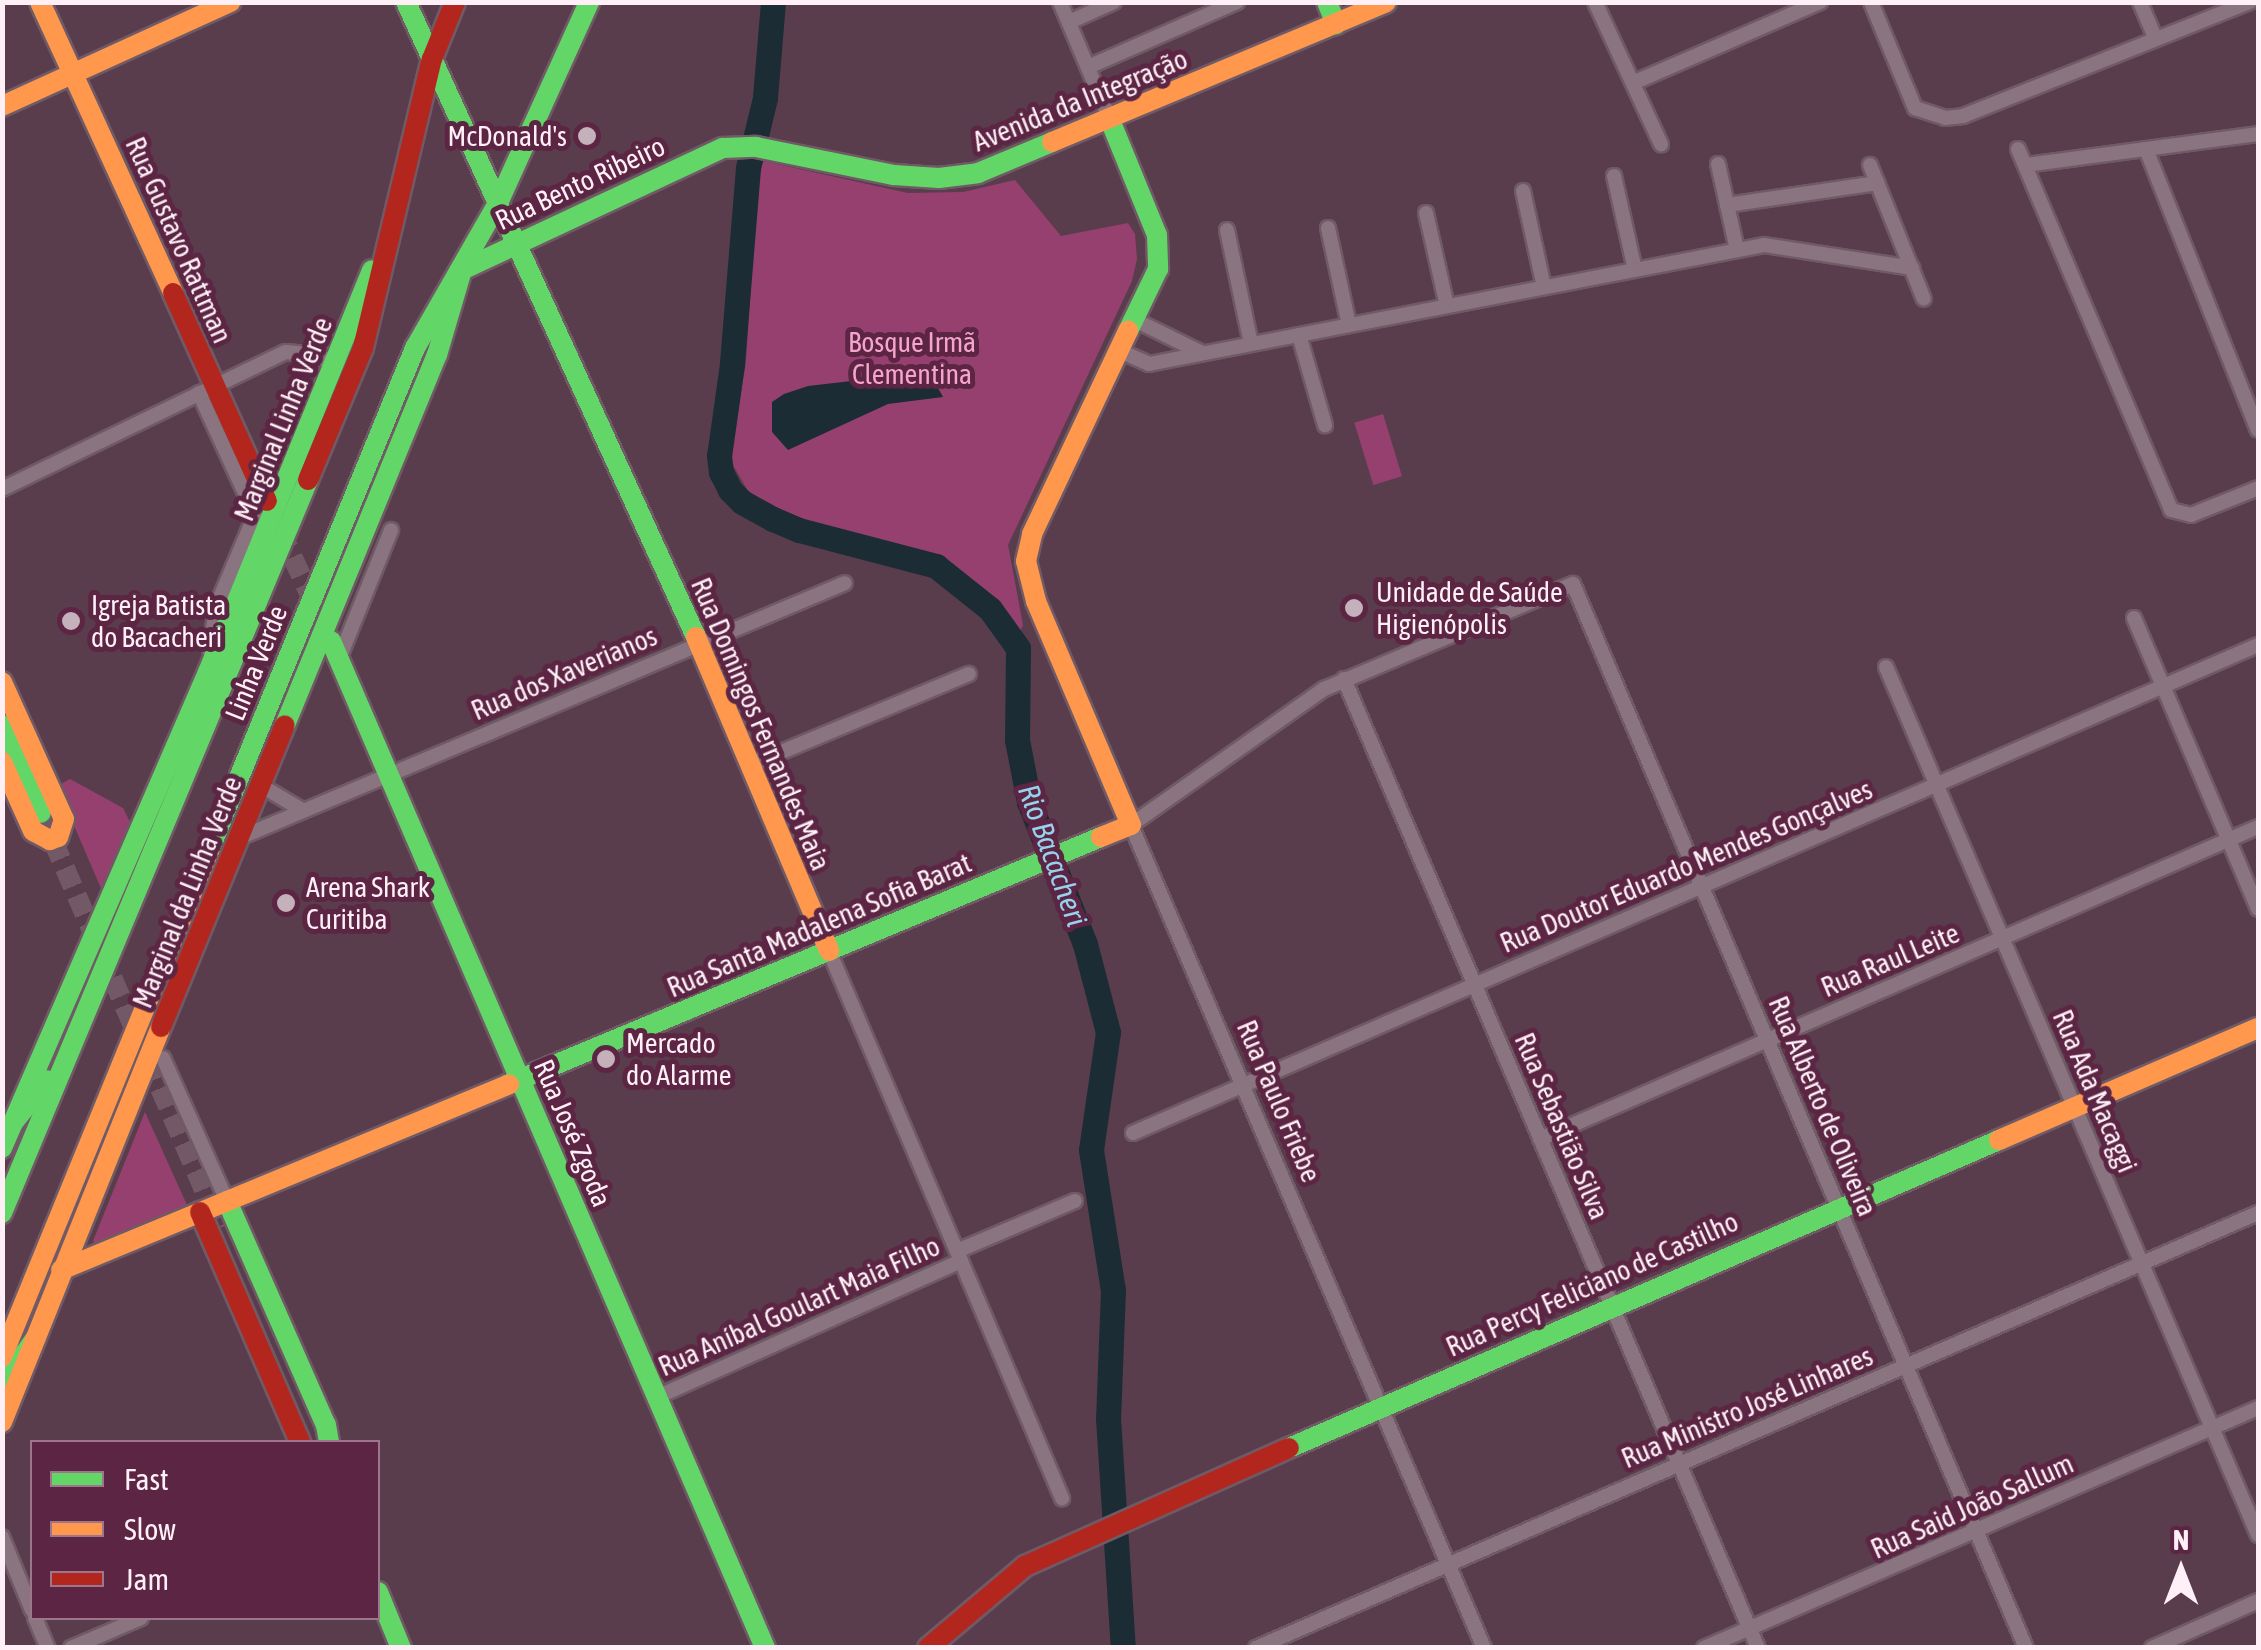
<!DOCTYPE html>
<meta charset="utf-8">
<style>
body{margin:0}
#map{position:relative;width:2261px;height:1650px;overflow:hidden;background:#5a3d4c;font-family:"Asap Condensed",sans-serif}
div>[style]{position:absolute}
.green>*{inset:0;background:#96406f;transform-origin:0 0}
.water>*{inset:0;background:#1c2c35}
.river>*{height:25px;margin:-12.5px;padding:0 12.5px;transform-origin:12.5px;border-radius:12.5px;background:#1c2c35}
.secondary-tunnel>*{height:20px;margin-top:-10px;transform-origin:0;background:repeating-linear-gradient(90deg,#735866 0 20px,transparent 0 30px)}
.roads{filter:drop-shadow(2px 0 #6f5a66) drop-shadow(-2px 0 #6f5a66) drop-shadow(0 2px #6f5a66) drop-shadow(0 -2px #6f5a66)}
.street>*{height:14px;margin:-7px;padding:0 7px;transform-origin:7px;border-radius:7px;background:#8a7480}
.fast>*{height:20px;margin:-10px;padding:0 10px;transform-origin:10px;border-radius:10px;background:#63d668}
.slow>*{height:20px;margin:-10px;padding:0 10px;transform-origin:10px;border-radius:10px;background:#ff974d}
.jam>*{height:20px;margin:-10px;padding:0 10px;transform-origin:10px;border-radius:10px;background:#b3261e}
.dots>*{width:28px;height:28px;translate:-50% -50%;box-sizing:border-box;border:5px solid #5b2543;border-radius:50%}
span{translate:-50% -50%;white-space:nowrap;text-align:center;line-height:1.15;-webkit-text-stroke:10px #5b2543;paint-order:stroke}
.street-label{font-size:28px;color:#fff0f7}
.poi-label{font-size:28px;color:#fff0f7}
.right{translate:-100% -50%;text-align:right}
.left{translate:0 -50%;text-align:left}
.park-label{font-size:28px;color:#f6a4cd}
.water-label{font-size:30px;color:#96d1ed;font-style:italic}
.frame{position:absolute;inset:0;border:5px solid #fff0f7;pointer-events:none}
.legend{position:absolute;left:30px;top:1440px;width:350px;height:180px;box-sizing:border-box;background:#5b2543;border:2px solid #9d768b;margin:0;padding:12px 18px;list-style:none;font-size:30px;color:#fff0f7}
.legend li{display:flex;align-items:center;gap:20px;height:50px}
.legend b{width:50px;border:2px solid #9d768b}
.north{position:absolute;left:2131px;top:1520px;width:100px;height:100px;-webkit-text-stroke:8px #5b2543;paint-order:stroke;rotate:0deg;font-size:28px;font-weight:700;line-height:40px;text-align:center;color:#fff0f7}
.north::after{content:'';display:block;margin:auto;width:35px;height:45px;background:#fff0f7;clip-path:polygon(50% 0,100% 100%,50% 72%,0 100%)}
</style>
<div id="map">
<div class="green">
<i style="clip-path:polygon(759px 160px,908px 193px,963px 192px,1015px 180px,1061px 236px,1128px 223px,1135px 234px,1137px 259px,1132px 281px,1008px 545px,1023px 625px,1015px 641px,991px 608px,937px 565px,808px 523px,751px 496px,730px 460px,746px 362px)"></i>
<i style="left:1383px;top:414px;width:65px;height:30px;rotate:73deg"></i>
<i style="clip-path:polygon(70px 779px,123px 808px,130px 822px,103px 893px,57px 786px)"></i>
<i style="clip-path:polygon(145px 1112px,187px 1205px,95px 1244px,93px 1241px)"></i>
</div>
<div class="water">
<i style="clip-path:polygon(886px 377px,932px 377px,943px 397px,888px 404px,788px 450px,772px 432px,772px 402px,784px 394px,808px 386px)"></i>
</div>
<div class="river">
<i style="left:773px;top:2px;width:96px;rotate:94.8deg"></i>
<i style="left:765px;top:98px;width:72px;rotate:103.7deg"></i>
<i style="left:748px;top:168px;width:197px;rotate:94.7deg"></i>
<i style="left:732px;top:364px;width:93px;rotate:98deg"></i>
<i style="left:719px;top:456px;width:16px;rotate:83deg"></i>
<i style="left:721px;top:472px;width:20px;rotate:63deg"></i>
<i style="left:730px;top:490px;width:17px;rotate:45deg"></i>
<i style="left:742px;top:502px;width:35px;rotate:29deg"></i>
<i style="left:773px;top:519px;width:28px;rotate:23deg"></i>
<i style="left:799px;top:530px;width:142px;rotate:14.7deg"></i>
<i style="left:936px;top:566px;width:69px;rotate:38.5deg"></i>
<i style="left:990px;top:609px;width:48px;rotate:54.3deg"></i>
<i style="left:1018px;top:648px;width:92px;rotate:90.6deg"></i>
<i style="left:1017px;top:740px;width:63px;rotate:79deg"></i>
<i style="left:1029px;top:802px;width:153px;rotate:68.5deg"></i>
<i style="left:1085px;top:944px;width:91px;rotate:75.4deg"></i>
<i style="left:1108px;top:1032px;width:119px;rotate:98.2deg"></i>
<i style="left:1091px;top:1150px;width:142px;rotate:81.1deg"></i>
<i style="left:1113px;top:1290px;width:128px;rotate:92.2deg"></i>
<i style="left:1108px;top:1418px;width:230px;rotate:86.3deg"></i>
</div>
<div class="secondary-tunnel">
<i style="left:280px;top:530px;width:86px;rotate:65.2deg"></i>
<i style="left:41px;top:813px;width:452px;rotate:66.6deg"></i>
</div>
<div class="roads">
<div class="street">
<i style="left:1060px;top:2px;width:128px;rotate:67deg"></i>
<i style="left:1595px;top:2px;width:157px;rotate:65.1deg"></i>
<i style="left:1871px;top:2px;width:115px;rotate:67.5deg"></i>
<i style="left:1915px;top:108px;width:32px;rotate:18deg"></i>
<i style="left:1945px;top:118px;width:18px;rotate:-6deg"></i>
<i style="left:1963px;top:116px;width:309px;rotate:-21.7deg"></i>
<i style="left:2140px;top:2px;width:39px;rotate:67deg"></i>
<i style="left:1069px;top:22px;width:49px;rotate:-24deg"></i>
<i style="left:1088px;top:67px;width:163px;rotate:-23.6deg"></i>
<i style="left:1635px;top:82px;width:202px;rotate:-23.4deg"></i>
<i style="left:2018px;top:149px;width:392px;rotate:67deg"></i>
<i style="left:2171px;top:510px;width:21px;rotate:14deg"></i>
<i style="left:2191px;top:515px;width:72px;rotate:-21.9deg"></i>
<i style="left:2146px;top:149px;width:302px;rotate:68.3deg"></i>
<i style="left:1718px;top:164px;width:88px;rotate:77.5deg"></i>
<i style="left:1870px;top:165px;width:144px;rotate:68.1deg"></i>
<i style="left:2026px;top:165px;width:234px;rotate:-7.6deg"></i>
<i style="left:1614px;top:176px;width:96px;rotate:77.4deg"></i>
<i style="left:1523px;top:191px;width:98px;rotate:77.7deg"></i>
<i style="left:1727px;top:205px;width:152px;rotate:-8.3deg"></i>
<i style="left:1426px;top:213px;width:95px;rotate:77.3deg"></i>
<i style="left:1328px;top:228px;width:99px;rotate:77.8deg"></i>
<i style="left:1227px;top:230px;width:116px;rotate:78.1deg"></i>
<i style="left:1135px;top:320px;width:75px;rotate:26.2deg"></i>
<i style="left:1299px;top:335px;width:94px;rotate:73.9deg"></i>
<i style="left:1120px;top:351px;width:32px;rotate:24deg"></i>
<i style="left:1149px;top:364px;width:626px;rotate:-10.95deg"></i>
<i style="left:1764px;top:245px;width:150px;rotate:8.8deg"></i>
<i style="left:199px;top:393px;width:134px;rotate:65.3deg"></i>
<i style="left:255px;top:515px;width:100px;rotate:113deg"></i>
<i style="left:216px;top:607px;width:45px;rotate:97.6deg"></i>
<i style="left:2px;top:489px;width:315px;rotate:-25.8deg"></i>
<i style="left:286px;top:352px;width:34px;rotate:5deg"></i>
<i style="left:320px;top:355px;width:19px;rotate:43deg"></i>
<i style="left:2134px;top:618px;width:316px;rotate:66.9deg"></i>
<i style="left:339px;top:659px;width:139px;rotate:-68deg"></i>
<i style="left:1886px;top:667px;width:944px;rotate:66.8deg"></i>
<i style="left:1344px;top:679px;width:1054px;rotate:66.87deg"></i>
<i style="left:750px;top:765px;width:237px;rotate:-22.6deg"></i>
<i style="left:260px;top:785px;width:49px;rotate:30.8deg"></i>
<i style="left:239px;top:838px;width:657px;rotate:-22.82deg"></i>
<i style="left:829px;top:951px;width:595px;rotate:66.93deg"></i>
<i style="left:163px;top:1058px;width:157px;rotate:65.9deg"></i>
<i style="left:1133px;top:1133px;width:1226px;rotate:-23.45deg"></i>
<i style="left:1540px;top:1139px;width:783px;rotate:-23.49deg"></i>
<i style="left:957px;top:1251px;width:128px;rotate:-23deg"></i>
<i style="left:657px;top:1397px;width:333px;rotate:-24.1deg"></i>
<i style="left:2px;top:1537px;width:79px;rotate:67.7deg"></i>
<i style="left:35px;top:1618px;width:33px;rotate:67deg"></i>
<i style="left:71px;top:1648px;width:76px;rotate:-23.2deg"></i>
<i style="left:1256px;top:1648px;width:1092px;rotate:-23.47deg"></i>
<i style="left:1484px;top:1648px;width:896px;rotate:-113.22deg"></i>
<i style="left:1131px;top:825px;width:236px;rotate:-35.2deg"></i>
<i style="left:1324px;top:689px;width:270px;rotate:-22.9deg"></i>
<i style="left:1573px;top:584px;width:1156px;rotate:66.94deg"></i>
<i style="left:1704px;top:1648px;width:604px;rotate:-23.42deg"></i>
<i style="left:2152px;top:1648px;width:116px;rotate:-23.9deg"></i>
</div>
<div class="fast">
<i style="left:406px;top:2px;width:698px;rotate:65.45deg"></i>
<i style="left:1327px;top:2px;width:24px;rotate:68deg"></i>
<i style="left:1110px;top:120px;width:124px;rotate:67.8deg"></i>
<i style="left:1157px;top:235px;width:34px;rotate:88deg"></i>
<i style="left:1158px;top:269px;width:69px;rotate:115.8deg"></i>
<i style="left:331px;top:641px;width:1097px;rotate:66.68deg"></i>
<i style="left:2px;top:725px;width:96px;rotate:66.1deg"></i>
<i style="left:285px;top:725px;width:400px;rotate:-67.7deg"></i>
<i style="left:437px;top:355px;width:89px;rotate:-73.6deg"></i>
<i style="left:462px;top:270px;width:288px;rotate:-25.1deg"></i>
<i style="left:723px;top:148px;width:33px;rotate:-2deg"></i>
<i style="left:756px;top:147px;width:141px;rotate:11.5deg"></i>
<i style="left:894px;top:175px;width:45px;rotate:3.8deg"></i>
<i style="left:939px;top:178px;width:39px;rotate:-7deg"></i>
<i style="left:978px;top:173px;width:80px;rotate:-22.7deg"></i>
<i style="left:209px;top:851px;width:544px;rotate:-67.73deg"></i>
<i style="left:415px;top:348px;width:167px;rotate:-60.2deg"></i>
<i style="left:498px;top:203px;width:221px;rotate:-65.6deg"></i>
<i style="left:509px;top:1084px;width:641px;rotate:-22.65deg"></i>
<i style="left:12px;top:1124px;width:56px;rotate:-51.5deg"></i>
<i style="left:2px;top:1148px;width:519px;rotate:-66.6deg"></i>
<i style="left:208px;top:672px;width:434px;rotate:-67.8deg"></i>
<i style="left:227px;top:1201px;width:245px;rotate:66.2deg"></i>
<i style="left:326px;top:1425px;width:17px;rotate:80deg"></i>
<i style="left:2px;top:1213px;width:794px;rotate:-67.34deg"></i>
<i style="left:2px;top:1385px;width:57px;rotate:-54.3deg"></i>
<i style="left:1289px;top:1448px;width:774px;rotate:-23.45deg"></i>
<i style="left:378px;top:1592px;width:61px;rotate:67.7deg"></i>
</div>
<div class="slow">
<i style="left:40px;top:2px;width:320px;rotate:65.4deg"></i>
<i style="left:2px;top:106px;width:251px;rotate:-24.5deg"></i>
<i style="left:1052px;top:142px;width:362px;rotate:-22.7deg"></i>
<i style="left:696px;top:637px;width:341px;rotate:67deg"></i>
<i style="left:2px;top:682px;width:150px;rotate:65.7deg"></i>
<i style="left:64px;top:819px;width:19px;rotate:108deg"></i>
<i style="left:58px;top:837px;width:9px;rotate:159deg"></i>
<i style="left:50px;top:840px;width:19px;rotate:-152deg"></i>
<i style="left:33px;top:831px;width:76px;rotate:-114.2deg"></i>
<i style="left:1101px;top:837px;width:32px;rotate:-22deg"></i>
<i style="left:1131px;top:825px;width:243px;rotate:-113deg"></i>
<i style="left:1036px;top:601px;width:41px;rotate:-104deg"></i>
<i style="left:1026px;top:561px;width:28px;rotate:-77deg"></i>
<i style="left:1032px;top:534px;width:225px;rotate:-64.7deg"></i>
<i style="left:1999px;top:1140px;width:282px;rotate:-23.4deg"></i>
<i style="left:61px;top:1270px;width:485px;rotate:-22.5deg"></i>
<i style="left:2px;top:1357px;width:547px;rotate:-67.75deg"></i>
<i style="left:2px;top:1422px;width:426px;rotate:-68.1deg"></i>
</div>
<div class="jam">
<i style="left:173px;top:293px;width:228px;rotate:65.7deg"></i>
<i style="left:308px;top:480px;width:143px;rotate:-67.4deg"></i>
<i style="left:363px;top:348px;width:297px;rotate:-76.6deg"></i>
<i style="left:432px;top:59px;width:61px;rotate:-68deg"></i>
<i style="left:161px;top:1027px;width:326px;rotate:-67.7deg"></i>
<i style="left:200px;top:1212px;width:251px;rotate:66.5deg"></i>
<i style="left:928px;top:1648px;width:127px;rotate:-40.2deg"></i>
<i style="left:1025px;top:1566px;width:289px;rotate:-24.1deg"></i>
</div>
</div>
<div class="dots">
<i style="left:587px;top:136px;background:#c5b1bb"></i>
<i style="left:1354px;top:608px;background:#c5b1bb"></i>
<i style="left:71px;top:621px;background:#c5b1bb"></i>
<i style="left:286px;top:903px;background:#c5b1bb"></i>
<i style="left:606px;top:1059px;background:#c5b1bb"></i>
</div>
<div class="street-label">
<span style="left:1080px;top:100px;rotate:-22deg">Avenida da Integração</span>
<span style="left:580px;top:183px;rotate:-25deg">Rua Bento Ribeiro</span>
<span style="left:179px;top:240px;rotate:66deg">Rua Gustavo Rattman</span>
<span style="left:283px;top:419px;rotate:-68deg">Marginal Linha Verde</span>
<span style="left:256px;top:663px;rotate:-68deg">Linha Verde</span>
<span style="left:564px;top:673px;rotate:-23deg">Rua dos Xaverianos</span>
<span style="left:761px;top:724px;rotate:67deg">Rua Domingos Fernandes Maia</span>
<span style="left:1686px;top:866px;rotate:-23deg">Rua Doutor Eduardo Mendes Gonçalves</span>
<span style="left:187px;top:892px;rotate:-68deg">Marginal da Linha Verde</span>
<span style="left:819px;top:925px;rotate:-23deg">Rua Santa Madalena Sofia Barat</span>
<span style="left:1890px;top:960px;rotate:-23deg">Rua Raul Leite</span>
<span style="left:2095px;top:1091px;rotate:67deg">Rua Ada Macaggi</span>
<span style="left:1279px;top:1101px;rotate:67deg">Rua Paulo Friebe</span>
<span style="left:1823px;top:1106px;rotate:67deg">Rua Alberto de Oliveira</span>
<span style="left:1562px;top:1126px;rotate:67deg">Rua Sebastião Silva</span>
<span style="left:573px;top:1133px;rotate:67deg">Rua José Zgoda</span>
<span style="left:1592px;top:1284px;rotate:-24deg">Rua Percy Feliciano de Castilho</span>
<span style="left:799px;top:1306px;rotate:-24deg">Rua Aníbal Goulart Maia Filho</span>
<span style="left:1747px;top:1407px;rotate:-23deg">Rua Ministro José Linhares</span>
<span style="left:1972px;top:1506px;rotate:-24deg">Rua Said João Sallum</span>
</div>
<div class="poi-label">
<span class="right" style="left:567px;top:136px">McDonald's</span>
<span class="left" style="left:1376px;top:608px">Unidade de Saúde<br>Higienópolis</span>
<span class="left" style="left:91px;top:621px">Igreja Batista<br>do Bacacheri</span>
<span class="left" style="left:306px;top:903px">Arena Shark<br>Curitiba</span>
<span class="left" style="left:626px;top:1059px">Mercado<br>do Alarme</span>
</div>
<div class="park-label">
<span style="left:912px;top:358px">Bosque Irmã<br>Clementina</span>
</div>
<div class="water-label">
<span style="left:1053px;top:855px;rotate:70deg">Rio Bacacheri</span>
</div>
<div class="frame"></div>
<ul class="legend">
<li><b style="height:12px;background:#63d668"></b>Fast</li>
<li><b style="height:12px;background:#ff974d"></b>Slow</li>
<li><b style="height:12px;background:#b3261e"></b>Jam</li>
</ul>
<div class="north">N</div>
</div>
